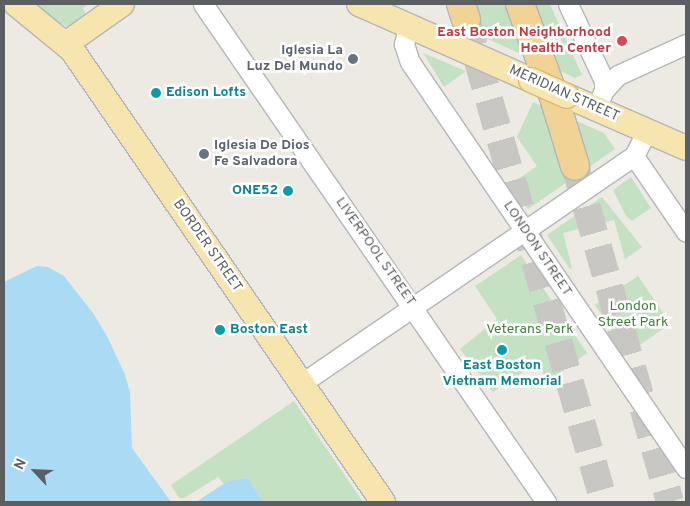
<!DOCTYPE html>
<style>
body{margin:0}
#map{position:relative;width:690px;height:506px;overflow:hidden;background:#eceae3;font-family:Overpass,sans-serif}
div>[style]{position:absolute}
.green>*{inset:0;background:#c5e1c3;transform-origin:0 0}
.water>*{inset:0;background:#abdaf5}
.highway-tunnel>*{height:28px;margin-top:-14px;transform-origin:0;background:repeating-linear-gradient(90deg,#c8c7c3 0 28px,transparent 0 42px)}
.roads{filter:drop-shadow(1px 0 #b4b6b9) drop-shadow(-1px 0 #b4b6b9) drop-shadow(0 1px #b4b6b9) drop-shadow(0 -1px #b4b6b9)}
.minor>*{height:19px;margin:-9.5px;padding:0 9.5px;transform-origin:9.5px;border-radius:9.5px;background:#fff}
.major>*{height:24px;margin:-12px;padding:0 12px;transform-origin:12px;border-radius:12px;background:#f6e5af}
.highway>*{height:28px;margin:-14px;padding:0 14px;transform-origin:14px;border-radius:14px;background:#f1d396}
.bridges{filter:drop-shadow(1px 0 #e1b768) drop-shadow(-1px 0 #e1b768) drop-shadow(0 1px #e1b768) drop-shadow(0 -1px #e1b768)}
.major-bridge>*{height:24px;margin:-12px;padding:0 12px;transform-origin:12px;border-radius:12px;background:#f6e5af}
.dots>*{width:14px;height:14px;translate:-50% -50%;box-sizing:border-box;border:2px solid #fff;border-radius:50%}
span{translate:-50% -50%;white-space:nowrap;text-align:center;line-height:1.15;-webkit-text-stroke:5px #fff;paint-order:stroke}
.health-label{font-size:14px;color:#be3a42;font-weight:700}
.right{translate:-100% -50%;text-align:right}
.worship-label{font-size:14px;color:#5b616d;font-weight:700}
.left{translate:0 -50%;text-align:left}
.culture-label{font-size:14px;color:#0d838f;font-weight:700}
.street-label{font-size:14px;color:#5c5f62}
.park-label{font-size:14px;color:#407f3e}
.frame{position:absolute;inset:0;border:5px solid #5c5f62;pointer-events:none}
.north{position:absolute;left:10px;top:446px;width:50px;height:50px;-webkit-text-stroke:4px #fff;paint-order:stroke;rotate:295deg;font-size:14px;font-weight:700;line-height:20px;text-align:center;color:#5c5f62}
.north::after{content:'';display:block;margin:auto;width:18px;height:22px;background:#5c5f62;clip-path:polygon(50% 0,100% 100%,50% 72%,0 100%)}
</style>
<div id="map">
<div class="green">
<i style="clip-path:polygon(34px 4px,89px 4px,83px 8px,88px 18px,70px 27px,65px 26px)"></i>
<i style="clip-path:polygon(470px 4px,510px 4px,530px 58px,452px 23px)"></i>
<i style="clip-path:polygon(530px 4px,550px 4px,582px 75px,575px 78px,554px 68px)"></i>
<i style="clip-path:polygon(423px 53px,466px 71px,444px 87px)"></i>
<i style="clip-path:polygon(533px 102px,604px 133px,615px 149px,528px 209px,511px 184px,537px 166px,517px 137px)"></i>
<i style="clip-path:polygon(631px 177px,651px 208px,632px 221px,626px 216px,613px 190px)"></i>
<i style="clip-path:polygon(602px 197px,642px 247px,625px 259px,614px 220px,563px 233px,572px 268px,570px 269px,547px 235px)"></i>
<i style="clip-path:polygon(521px 255px,587px 353px,549px 382px,537px 363px,493px 392px,460px 349px,497px 319px,475px 286px)"></i>
<i style="left:638px;top:276px;width:58px;height:52px;rotate:56deg"></i>
<i style="clip-path:polygon(294px 401px,363px 502px,263px 502px,248px 478px,228px 481px,224px 484px,218px 477px,184px 498px,179px 498px,171px 485px)"></i>
</div>
<div class="water">
<i style="clip-path:polygon(37px 266px,48px 267px,64px 276px,93px 313px,108px 338px,125px 375px,130px 392px,132px 448px,171px 502px,4px 502px,4px 282px)"></i>
<i style="clip-path:polygon(248px 478px,263px 502px,196px 502px,228px 481px)"></i>
</div>
<div class="highway-tunnel">
<i style="left:466px;top:19px;width:502px;rotate:74.05deg"></i>
<i style="left:575px;top:166px;width:349px;rotate:74.2deg"></i>
</div>
<div class="roads">
<div class="minor">
<i style="left:203px;top:4px;width:605px;rotate:55.44deg"></i>
<i style="left:568px;top:4px;width:85px;rotate:64.9deg"></i>
<i style="left:604px;top:81px;width:9px;rotate:90deg"></i>
<i style="left:604px;top:90px;width:20px;rotate:114deg"></i>
<i style="left:409px;top:26px;width:19px;rotate:106deg"></i>
<i style="left:404px;top:44px;width:19px;rotate:72deg"></i>
<i style="left:410px;top:62px;width:491px;rotate:55.8deg"></i>
<i style="left:604px;top:90px;width:21px;rotate:-47deg"></i>
<i style="left:618px;top:75px;width:75px;rotate:-24.5deg"></i>
<i style="left:634px;top:156px;width:92px;rotate:55.6deg"></i>
<i style="left:302px;top:383px;width:402px;rotate:-34.4deg"></i>
<i style="left:634px;top:156px;width:28px;rotate:-63deg"></i>
</div>
<div class="major">
<i style="left:16px;top:4px;width:72px;rotate:39.4deg"></i>
<i style="left:72px;top:50px;width:549px;rotate:55.47deg"></i>
<i style="left:359px;top:4px;width:188px;rotate:23.8deg"></i>
<i style="left:67px;top:43px;width:67px;rotate:-35.3deg"></i>
<i style="left:567px;top:96px;width:130px;rotate:23.6deg"></i>
</div>
<div class="highway">
<i style="left:461px;top:4px;width:16px;rotate:72deg"></i>
<i style="left:520px;top:4px;width:96px;rotate:69.9deg"></i>
<i style="left:553px;top:94px;width:75px;rotate:73deg"></i>
</div>
</div>
<div class="bridges">
<div class="major-bridge">
<i style="left:531px;top:80px;width:39px;rotate:24deg"></i>
</div>
</div>
<div class="dots">
<i style="left:622px;top:41px;background:#e0444e"></i>
<i style="left:353px;top:59px;background:#6b7280"></i>
<i style="left:156px;top:93px;background:#0f9aa8"></i>
<i style="left:204px;top:154px;background:#6b7280"></i>
<i style="left:288px;top:191px;background:#0f9aa8"></i>
<i style="left:220px;top:330px;background:#0f9aa8"></i>
<i style="left:502px;top:350px;background:#0f9aa8"></i>
</div>
<div class="health-label">
<span class="right" style="left:611px;top:41px">East Boston Neighborhood<br>Health Center</span>
</div>
<div class="worship-label">
<span class="right" style="left:343px;top:59px">Iglesia La<br>Luz Del Mundo</span>
<span class="left" style="left:214px;top:154px">Iglesia De Dios<br>Fe Salvadora</span>
</div>
<div class="culture-label">
<span class="left" style="left:166px;top:93px">Edison Lofts</span>
<span class="right" style="left:278px;top:191px">ONE52</span>
<span class="left" style="left:230px;top:330px">Boston East</span>
<span style="left:502px;top:374px">East Boston<br>Vietnam Memorial</span>
</div>
<div class="street-label">
<span style="left:564px;top:94px;rotate:24deg">MERIDIAN STREET</span>
<span style="left:207px;top:246px;rotate:55deg">BORDER STREET</span>
<span style="left:537px;top:249px;rotate:56deg">LONDON STREET</span>
<span style="left:375px;top:252px;rotate:55deg">LIVERPOOL STREET</span>
</div>
<div class="park-label">
<span style="left:633px;top:315px">London<br>Street Park</span>
<span style="left:530px;top:330px">Veterans Park</span>
</div>
<div class="frame"></div>
<div class="north">N</div>
</div>
